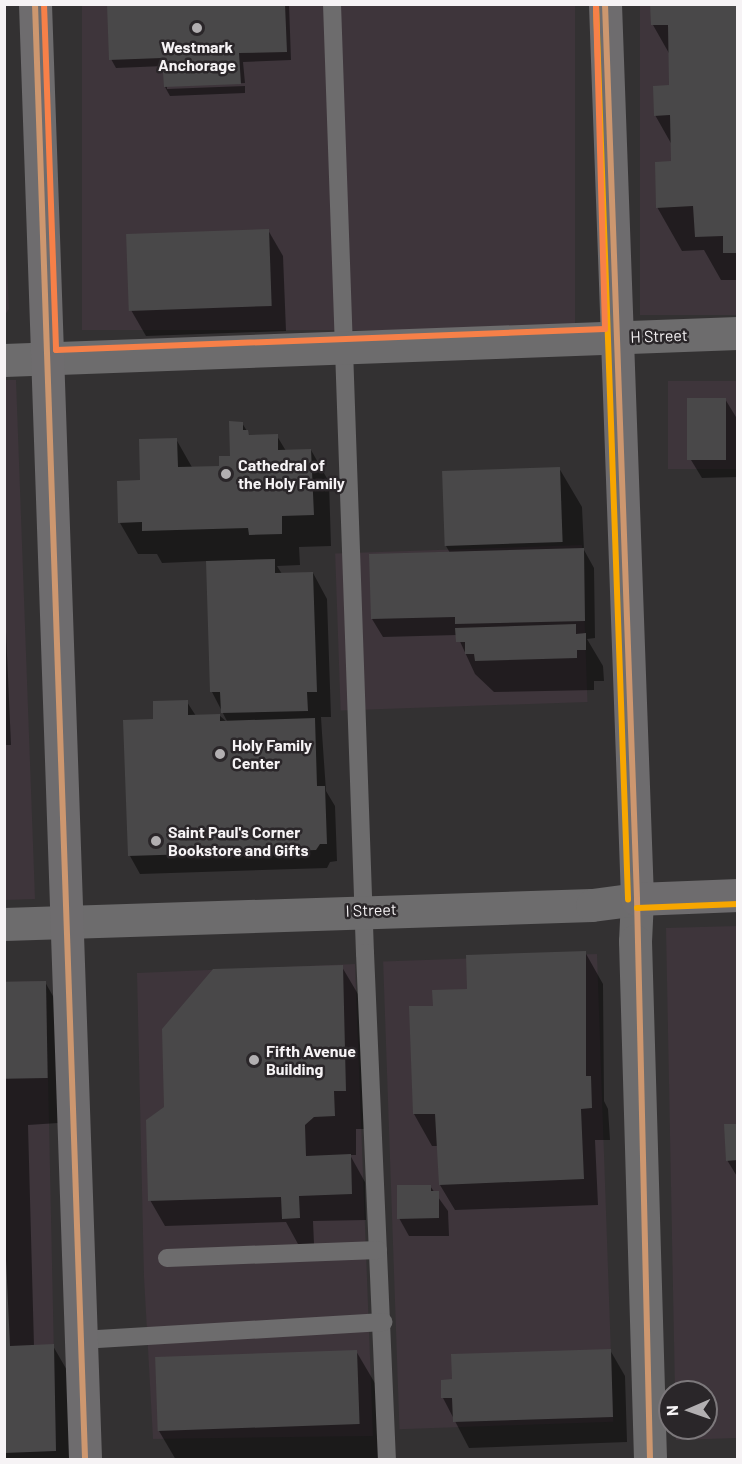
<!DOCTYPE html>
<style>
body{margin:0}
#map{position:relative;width:742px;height:1464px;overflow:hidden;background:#333132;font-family:Barlow,sans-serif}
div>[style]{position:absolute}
.built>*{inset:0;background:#3e353b;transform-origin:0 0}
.shadow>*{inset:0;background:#0007}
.building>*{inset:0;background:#494849;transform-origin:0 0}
.service>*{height:18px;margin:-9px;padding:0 9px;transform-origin:9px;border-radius:9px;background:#6d6c6d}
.minor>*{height:33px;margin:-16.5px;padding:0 16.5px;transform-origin:16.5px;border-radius:16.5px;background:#6d6c6d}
.tertiary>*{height:33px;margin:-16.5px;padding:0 16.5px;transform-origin:16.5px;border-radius:16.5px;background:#6d6c6d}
.primary>*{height:33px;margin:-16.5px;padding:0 16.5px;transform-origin:16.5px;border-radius:16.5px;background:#6e6c6e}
.bus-1>*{height:6px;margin:-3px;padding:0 3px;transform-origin:3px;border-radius:3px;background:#cd976f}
.bus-2>*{height:6px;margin:-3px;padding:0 3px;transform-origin:3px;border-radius:3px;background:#f7a600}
.bus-3>*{height:6px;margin:-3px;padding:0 3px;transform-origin:3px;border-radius:3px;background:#f78048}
.dots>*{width:16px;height:16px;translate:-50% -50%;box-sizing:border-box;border:3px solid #2a2629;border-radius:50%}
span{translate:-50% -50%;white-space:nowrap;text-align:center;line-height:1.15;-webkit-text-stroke:5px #2a2629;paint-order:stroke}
.poi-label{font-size:16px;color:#f6f3f5;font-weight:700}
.left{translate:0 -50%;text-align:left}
.street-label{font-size:16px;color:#f6f3f5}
.frame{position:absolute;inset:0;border:6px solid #f6f3f5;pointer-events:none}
.north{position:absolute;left:658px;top:1380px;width:60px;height:60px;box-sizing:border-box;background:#2a2629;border:2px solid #7c787b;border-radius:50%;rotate:268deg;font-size:16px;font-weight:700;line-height:24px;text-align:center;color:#f6f3f5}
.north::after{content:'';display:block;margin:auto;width:21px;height:27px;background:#b2afb1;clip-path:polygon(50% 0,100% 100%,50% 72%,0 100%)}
</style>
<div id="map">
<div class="built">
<i style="left:82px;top:5px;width:493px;height:325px"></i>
<i style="left:640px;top:5px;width:97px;height:310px"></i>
<i style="clip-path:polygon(4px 207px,9px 309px,5px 315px,4px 315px)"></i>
<i style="clip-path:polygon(5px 380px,16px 380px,35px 899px,5px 900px)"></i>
<i style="left:737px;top:381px;width:88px;height:69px;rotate:90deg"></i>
<i style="left:582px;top:545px;width:157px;height:247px;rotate:88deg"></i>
<i style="clip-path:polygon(737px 926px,737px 1438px,676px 1440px,676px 1428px,706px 1428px,706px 1392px,675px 1392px,666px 928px)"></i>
<i style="left:597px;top:954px;width:468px;height:214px;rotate:88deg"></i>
<i style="clip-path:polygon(355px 964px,373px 1436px,153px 1439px,144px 1277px,137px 973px)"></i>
<i style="clip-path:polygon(46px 981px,56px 1451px,5px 1452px,4px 982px)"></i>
</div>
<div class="shadow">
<i style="clip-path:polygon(109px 4px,289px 4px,291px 60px,243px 62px,245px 83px,167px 86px,167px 89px,245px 86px,245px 93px,170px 96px,165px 87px,164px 66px,116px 68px,111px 59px)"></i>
<i style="clip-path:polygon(738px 4px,738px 280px,721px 280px,704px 250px,682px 251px,657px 207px,672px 163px,672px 145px,655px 115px,671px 87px,670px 55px,653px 25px)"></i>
<i style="clip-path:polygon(268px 230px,283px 256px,286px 331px,146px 336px,131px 310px)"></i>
<i style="clip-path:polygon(725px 399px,736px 417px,738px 477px,702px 478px,691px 460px)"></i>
<i style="clip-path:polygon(242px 423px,250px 436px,277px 436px,286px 451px,311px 450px,329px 482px,331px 546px,299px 547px,300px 565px,277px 566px,282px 574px,313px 573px,327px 599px,331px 717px,321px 717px,322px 733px,326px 791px,335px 806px,337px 861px,330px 862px,327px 868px,140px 874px,130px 856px,155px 720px,187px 702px,196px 716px,219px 715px,228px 723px,212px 692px,208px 561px,162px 563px,157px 554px,138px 554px,120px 523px,142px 482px,176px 439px,193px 469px,221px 468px,232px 457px)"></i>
<i style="clip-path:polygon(559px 468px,582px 507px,584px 550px,594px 568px,595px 638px,587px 639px,603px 666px,604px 681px,594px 681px,594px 690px,494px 692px,475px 674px,457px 635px,383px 637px,372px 619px,450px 553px,446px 546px)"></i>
<i style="clip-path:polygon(4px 586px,11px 745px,4px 745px)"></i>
<i style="clip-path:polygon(585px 952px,603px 984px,604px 1101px,608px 1109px,610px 1140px,595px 1140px,598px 1205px,455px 1210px,440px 1185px,438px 1146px,432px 1146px,414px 1114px,410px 1008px,434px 1007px,469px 990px)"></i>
<i style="clip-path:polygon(342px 967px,365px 1006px,368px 1129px,356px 1129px,356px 1155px,350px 1155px,365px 1182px,366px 1220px,313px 1221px,314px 1244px,298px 1244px,286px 1222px,165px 1226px,150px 1200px)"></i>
<i style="clip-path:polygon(45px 982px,71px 1028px,73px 1122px,28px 1125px,34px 1346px,53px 1346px,79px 1391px,81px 1460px,4px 1460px,4px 983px)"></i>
<i style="clip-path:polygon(738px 1125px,738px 1178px,727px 1160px)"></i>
<i style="clip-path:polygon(430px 1186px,448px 1211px,449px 1236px,409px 1236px,399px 1218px)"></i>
<i style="clip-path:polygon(610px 1350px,625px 1376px,627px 1442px,469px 1448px,443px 1398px)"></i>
<i style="clip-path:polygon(356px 1351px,379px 1390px,381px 1460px,176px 1460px,159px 1431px)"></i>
</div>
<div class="building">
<i style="clip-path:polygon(107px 4px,285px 4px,287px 52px,239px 53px,241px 84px,164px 87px,162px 58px,109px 60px)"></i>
<i style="clip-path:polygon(650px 4px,738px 4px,738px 253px,723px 253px,723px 236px,695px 237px,693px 206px,656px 208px,655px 162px,671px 161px,670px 115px,654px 116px,653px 86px,669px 85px,668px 25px,651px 25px)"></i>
<i style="left:269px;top:229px;width:77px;height:143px;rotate:88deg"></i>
<i style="left:687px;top:398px;width:39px;height:62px"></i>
<i style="clip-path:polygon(229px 421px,243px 422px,243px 430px,248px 430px,249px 435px,278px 434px,278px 450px,311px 449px,314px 515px,282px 516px,282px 534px,249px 535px,248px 528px,142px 531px,142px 522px,118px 523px,117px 481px,140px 480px,139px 439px,177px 438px,178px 467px,219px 466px,219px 456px,230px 456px)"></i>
<i style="left:560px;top:467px;width:75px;height:118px;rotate:88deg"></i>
<i style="clip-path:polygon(584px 548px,585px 621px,455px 624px,455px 617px,371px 619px,369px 554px)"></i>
<i style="clip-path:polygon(275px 559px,275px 573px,313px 572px,317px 692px,307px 692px,308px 711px,221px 713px,220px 692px,210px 692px,206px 561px)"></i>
<i style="clip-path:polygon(576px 624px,576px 634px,586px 633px,586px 650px,577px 650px,577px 658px,475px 661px,474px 654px,465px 654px,465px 642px,456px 642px,455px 628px)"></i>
<i style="clip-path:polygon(188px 700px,188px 715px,220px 714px,220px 721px,315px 718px,317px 786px,325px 786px,327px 844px,320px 844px,316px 850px,128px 856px,123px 720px,153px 719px,153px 701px)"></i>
<i style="clip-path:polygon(586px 951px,586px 1076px,591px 1076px,592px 1108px,581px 1109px,584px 1179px,439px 1185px,435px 1114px,413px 1114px,409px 1006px,433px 1006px,432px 990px,467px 989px,466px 955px)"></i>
<i style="clip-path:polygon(343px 965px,346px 1091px,334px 1091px,335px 1116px,314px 1117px,305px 1125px,306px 1156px,351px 1154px,352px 1194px,299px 1196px,300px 1218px,282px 1219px,281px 1197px,148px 1201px,146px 1120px,164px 1107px,162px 1029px,213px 969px)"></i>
<i style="left:46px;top:981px;width:97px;height:42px;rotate:89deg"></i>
<i style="clip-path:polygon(724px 1124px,738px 1124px,738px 1160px,726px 1161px)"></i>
<i style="clip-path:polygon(397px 1185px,431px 1185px,431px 1191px,439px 1191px,439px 1218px,397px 1219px)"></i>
<i style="clip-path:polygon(4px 1216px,10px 1346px,54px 1344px,56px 1451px,4px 1453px)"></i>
<i style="clip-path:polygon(611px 1349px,613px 1417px,453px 1422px,452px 1398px,441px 1398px,441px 1380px,452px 1379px,451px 1354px)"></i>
<i style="left:357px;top:1350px;width:74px;height:202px;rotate:88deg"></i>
</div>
<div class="service">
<i style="left:332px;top:4px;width:950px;rotate:88.01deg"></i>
<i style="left:365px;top:953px;width:507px;rotate:87.52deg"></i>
<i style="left:167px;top:1258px;width:211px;rotate:-2.2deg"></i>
<i style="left:81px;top:1340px;width:303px;rotate:-3.4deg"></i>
</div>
<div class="minor">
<i style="left:4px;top:360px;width:734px;rotate:-2.11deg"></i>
<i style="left:637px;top:899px;width:42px;rotate:92.7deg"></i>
<i style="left:635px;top:941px;width:519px;rotate:88.34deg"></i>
</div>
<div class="tertiary">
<i style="left:4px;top:924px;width:588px;rotate:-1.85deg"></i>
<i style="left:592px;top:905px;width:45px;rotate:-7.6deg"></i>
</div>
<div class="primary">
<i style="left:35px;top:4px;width:1457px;rotate:88.03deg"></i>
<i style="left:605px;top:4px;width:896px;rotate:87.95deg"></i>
<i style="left:637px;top:899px;width:101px;rotate:-2.3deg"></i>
</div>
<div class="bus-1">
<i style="left:35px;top:4px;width:1457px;rotate:88.03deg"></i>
<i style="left:605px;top:4px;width:896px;rotate:87.95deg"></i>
<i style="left:637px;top:899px;width:561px;rotate:88.67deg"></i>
</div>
<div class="bus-2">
<i style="left:596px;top:4px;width:896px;rotate:87.95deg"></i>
<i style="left:637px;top:908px;width:101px;rotate:-2.3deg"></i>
</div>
<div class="bus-3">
<i style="left:44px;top:4px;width:346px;rotate:88deg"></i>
<i style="left:56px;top:350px;width:549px;rotate:-2.19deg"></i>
<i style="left:605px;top:329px;width:325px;rotate:-91.6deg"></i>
</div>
<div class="dots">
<i style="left:197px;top:28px;background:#b2afb1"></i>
<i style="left:226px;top:474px;background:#b2afb1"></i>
<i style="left:220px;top:754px;background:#b2afb1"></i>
<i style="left:156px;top:841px;background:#b2afb1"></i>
<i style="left:254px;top:1060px;background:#b2afb1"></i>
</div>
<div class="poi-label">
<span style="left:197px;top:56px">Westmark<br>Anchorage</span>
<span class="left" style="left:238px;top:474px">Cathedral of<br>the Holy Family</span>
<span class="left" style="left:232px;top:754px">Holy Family<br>Center</span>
<span class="left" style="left:168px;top:841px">Saint Paul's Corner<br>Bookstore and Gifts</span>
<span class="left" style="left:266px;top:1060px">Fifth Avenue<br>Building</span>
</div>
<div class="street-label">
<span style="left:659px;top:336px;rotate:-2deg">H Street</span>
<span style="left:371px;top:910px;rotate:-2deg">I Street</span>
</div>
<div class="frame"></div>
<div class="north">N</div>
</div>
